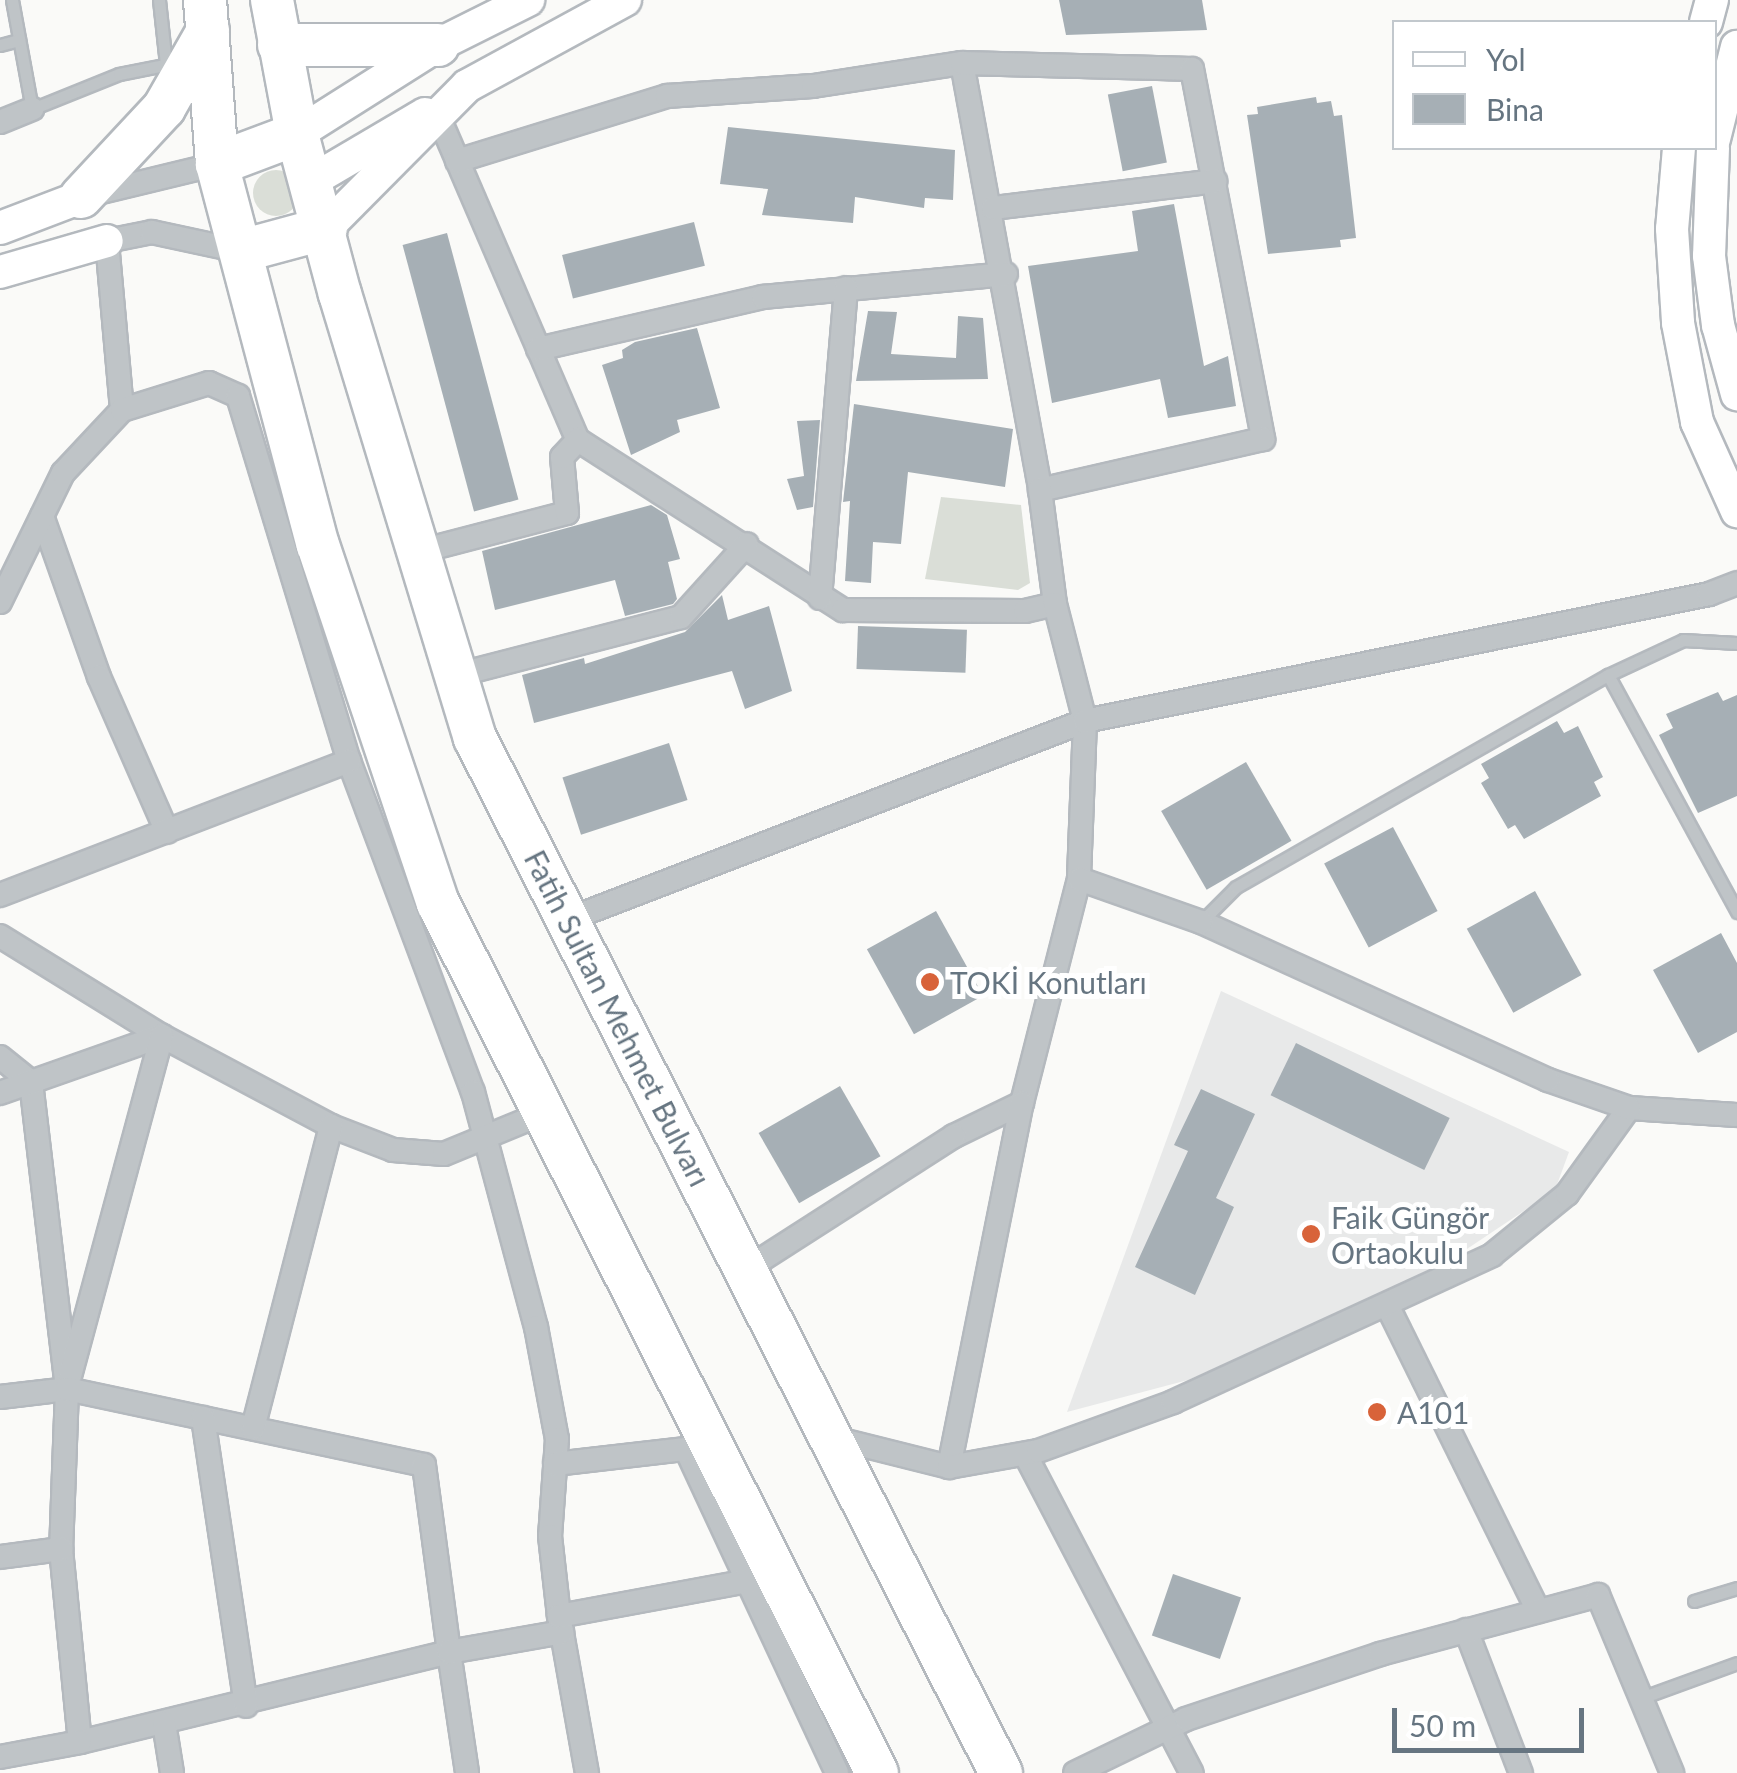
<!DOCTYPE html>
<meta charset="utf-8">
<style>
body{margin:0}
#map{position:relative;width:1737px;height:1773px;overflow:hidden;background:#fafaf8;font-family:Lato,sans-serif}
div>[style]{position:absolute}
.built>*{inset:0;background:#e8e9e9}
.green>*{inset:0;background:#daded7}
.round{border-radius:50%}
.building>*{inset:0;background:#a6afb5;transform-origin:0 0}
.roads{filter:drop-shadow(2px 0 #b4b9be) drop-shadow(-2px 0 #b4b9be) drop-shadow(0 2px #b4b9be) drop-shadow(0 -2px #b4b9be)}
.lane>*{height:11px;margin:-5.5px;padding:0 5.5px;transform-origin:5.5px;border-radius:5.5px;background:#bfc4c7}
.street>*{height:22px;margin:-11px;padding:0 11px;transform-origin:11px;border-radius:11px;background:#bfc4c7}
.secondary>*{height:32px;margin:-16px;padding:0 16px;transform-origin:16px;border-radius:16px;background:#fff}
.highway>*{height:42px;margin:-21px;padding:0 21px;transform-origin:21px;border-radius:21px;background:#fff}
.dots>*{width:28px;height:28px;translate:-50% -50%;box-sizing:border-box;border:5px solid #fff;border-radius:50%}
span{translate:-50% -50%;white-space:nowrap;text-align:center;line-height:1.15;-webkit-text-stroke:10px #fff;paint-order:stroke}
.poi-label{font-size:30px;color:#667581}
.left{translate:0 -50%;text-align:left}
.street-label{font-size:30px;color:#667581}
.legend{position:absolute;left:1392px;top:20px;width:325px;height:130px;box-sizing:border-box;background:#fff;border:2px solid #c2c8cd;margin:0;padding:12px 18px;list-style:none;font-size:30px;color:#667581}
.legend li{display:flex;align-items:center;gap:20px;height:50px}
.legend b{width:50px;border:2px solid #c2c8cd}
.scale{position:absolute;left:1392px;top:1708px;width:192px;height:45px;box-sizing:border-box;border:5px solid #667581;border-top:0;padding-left:12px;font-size:30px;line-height:35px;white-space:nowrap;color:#667581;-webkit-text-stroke:8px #fff;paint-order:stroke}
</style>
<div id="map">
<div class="built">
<i style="clip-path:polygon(1221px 991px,1569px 1152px,1555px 1190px,1425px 1277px,1188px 1380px,1067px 1412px)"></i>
</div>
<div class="green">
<i class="round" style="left:253px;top:170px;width:46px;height:46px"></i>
<i style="clip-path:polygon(941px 497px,1021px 505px,1030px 583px,1018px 590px,925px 579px)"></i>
</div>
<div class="building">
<i style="clip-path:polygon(1059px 0,1202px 0,1207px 30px,1066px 35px)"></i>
<i style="left:1152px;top:86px;width:78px;height:45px;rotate:79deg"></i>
<i style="clip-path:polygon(1316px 97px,1317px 103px,1331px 101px,1334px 116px,1342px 115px,1356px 238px,1340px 240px,1341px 247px,1268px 254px,1247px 115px,1258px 114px,1257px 107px)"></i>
<i style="clip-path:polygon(728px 127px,955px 150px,953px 200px,925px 198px,924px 208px,855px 197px,853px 223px,762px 215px,768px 189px,720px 184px)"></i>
<i style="clip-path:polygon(1174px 204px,1204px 366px,1228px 356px,1236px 406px,1168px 418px,1160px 379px,1052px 403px,1028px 266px,1138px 251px,1132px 211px)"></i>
<i style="left:694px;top:222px;width:45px;height:136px;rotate:76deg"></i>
<i style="left:447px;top:233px;width:276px;height:46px;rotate:75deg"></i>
<i style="clip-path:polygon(868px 311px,897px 312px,891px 354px,956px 358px,958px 316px,983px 318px,988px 379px,856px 381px)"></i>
<i style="clip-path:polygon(697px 328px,720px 408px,677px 420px,680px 432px,631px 455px,602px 365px,623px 358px,622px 350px,635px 342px)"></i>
<i style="clip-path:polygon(854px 404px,1013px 429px,1005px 487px,908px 472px,901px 544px,873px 542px,871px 583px,845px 581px,850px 501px,843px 502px)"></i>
<i style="clip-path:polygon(820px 420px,813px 507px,797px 510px,787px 479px,804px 476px,797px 421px)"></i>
<i style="clip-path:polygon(651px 505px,667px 515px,680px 559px,668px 562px,677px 599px,673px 604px,625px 616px,615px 580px,495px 610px,482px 551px)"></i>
<i style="clip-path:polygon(722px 595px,728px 620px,769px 606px,792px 691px,745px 709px,732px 671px,534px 723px,522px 675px,584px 658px,585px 664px,685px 632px)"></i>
<i style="left:858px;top:626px;width:109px;height:43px;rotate:2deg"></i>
<i style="clip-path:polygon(1718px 692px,1723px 701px,1737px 695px,1737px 796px,1698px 813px,1659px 735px,1673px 728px,1666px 714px)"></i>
<i style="clip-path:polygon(1557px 721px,1564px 733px,1578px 726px,1603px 777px,1594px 782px,1601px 796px,1524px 839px,1515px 825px,1508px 829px,1481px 783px,1489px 778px,1481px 764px)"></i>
<i style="left:669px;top:743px;width:60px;height:112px;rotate:72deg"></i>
<i style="left:1246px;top:762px;width:91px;height:98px;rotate:60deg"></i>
<i style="left:1393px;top:827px;width:95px;height:78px;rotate:62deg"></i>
<i style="left:1535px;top:891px;width:96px;height:78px;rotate:61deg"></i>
<i style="left:936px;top:911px;width:97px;height:79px;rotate:61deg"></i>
<i style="clip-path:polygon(1721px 933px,1737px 963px,1737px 1032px,1698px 1053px,1653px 970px)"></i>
<i style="left:1296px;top:1043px;width:171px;height:58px;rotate:26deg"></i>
<i style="left:840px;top:1086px;width:81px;height:94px;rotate:60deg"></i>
<i style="clip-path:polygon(1201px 1089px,1255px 1114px,1216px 1198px,1234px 1207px,1195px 1295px,1135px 1267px,1188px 1151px,1174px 1145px)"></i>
<i style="left:1173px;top:1574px;width:72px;height:65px;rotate:19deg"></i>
</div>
<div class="roads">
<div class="lane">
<i style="left:12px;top:0;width:111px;rotate:79.6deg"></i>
<i style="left:32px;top:109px;width:94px;rotate:-21.9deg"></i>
<i style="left:119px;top:74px;width:61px;rotate:-11.3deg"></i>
<i style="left:159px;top:0;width:64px;rotate:83.8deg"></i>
<i style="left:0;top:45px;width:20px;rotate:-15deg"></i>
<i style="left:1608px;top:675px;width:270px;rotate:61.4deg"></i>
<i style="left:1201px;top:922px;width:49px;rotate:-45deg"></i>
<i style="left:1236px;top:887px;width:428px;rotate:-29.7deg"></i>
<i style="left:1608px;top:675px;width:83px;rotate:-25deg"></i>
<i style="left:1683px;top:640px;width:54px;rotate:3.2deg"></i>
<i style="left:1694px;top:1601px;width:45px;rotate:-16.8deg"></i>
<i style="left:1641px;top:1698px;width:102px;rotate:-20deg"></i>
</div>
<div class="street">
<i style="left:962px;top:63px;width:434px;rotate:79.6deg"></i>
<i style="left:436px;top:111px;width:358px;rotate:66.7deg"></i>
<i style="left:578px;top:440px;width:315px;rotate:32.7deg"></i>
<i style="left:843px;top:610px;width:182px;rotate:0.3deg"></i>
<i style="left:1025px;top:611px;width:31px;rotate:-13deg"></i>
<i style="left:0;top:122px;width:35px;rotate:-22deg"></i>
<i style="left:457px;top:161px;width:220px;rotate:-17.2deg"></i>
<i style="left:667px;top:96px;width:146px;rotate:-3.9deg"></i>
<i style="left:813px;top:86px;width:151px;rotate:-8.8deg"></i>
<i style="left:962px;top:63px;width:230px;rotate:1.5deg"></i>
<i style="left:1192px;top:69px;width:377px;rotate:79.1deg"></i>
<i style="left:1263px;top:439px;width:229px;rotate:167.1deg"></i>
<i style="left:1040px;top:490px;width:115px;rotate:82.5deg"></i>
<i style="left:1055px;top:604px;width:121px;rotate:75.6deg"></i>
<i style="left:1085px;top:721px;width:158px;rotate:92.2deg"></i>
<i style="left:1079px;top:879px;width:231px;rotate:104.3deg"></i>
<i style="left:1022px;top:1103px;width:76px;rotate:154.1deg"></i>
<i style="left:954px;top:1136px;width:246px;rotate:147.3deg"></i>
<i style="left:89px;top:195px;width:132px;rotate:-13.6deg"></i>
<i style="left:993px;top:208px;width:224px;rotate:-6.9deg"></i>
<i style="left:538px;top:349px;width:231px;rotate:-13deg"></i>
<i style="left:763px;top:297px;width:244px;rotate:-5.4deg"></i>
<i style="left:122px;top:410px;width:170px;rotate:-95.1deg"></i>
<i style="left:107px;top:241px;width:46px;rotate:-11.3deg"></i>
<i style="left:152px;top:232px;width:91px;rotate:12.1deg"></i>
<i style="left:42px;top:516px;width:171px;rotate:70.5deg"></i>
<i style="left:99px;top:677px;width:169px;rotate:66.3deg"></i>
<i style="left:421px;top:551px;width:151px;rotate:-14.6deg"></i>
<i style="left:567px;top:513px;width:56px;rotate:-95.1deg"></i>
<i style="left:562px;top:457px;width:23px;rotate:-47deg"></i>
<i style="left:820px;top:598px;width:311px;rotate:-85.2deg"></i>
<i style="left:0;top:602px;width:144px;rotate:-64deg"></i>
<i style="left:63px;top:473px;width:86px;rotate:-46.9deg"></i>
<i style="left:122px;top:410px;width:91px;rotate:-17.2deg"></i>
<i style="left:209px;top:383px;width:32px;rotate:24deg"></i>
<i style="left:238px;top:396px;width:382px;rotate:73.1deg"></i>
<i style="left:349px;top:761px;width:353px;rotate:69.5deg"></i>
<i style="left:473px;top:1092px;width:243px;rotate:75deg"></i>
<i style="left:536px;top:1327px;width:114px;rotate:79.4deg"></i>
<i style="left:557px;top:1439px;width:97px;rotate:94.1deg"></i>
<i style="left:550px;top:1536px;width:81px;rotate:83.6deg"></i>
<i style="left:559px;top:1616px;width:159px;rotate:79.9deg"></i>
<i style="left:457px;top:675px;width:231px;rotate:-14.5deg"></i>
<i style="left:681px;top:617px;width:98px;rotate:-47.9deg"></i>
<i style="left:0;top:895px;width:374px;rotate:-21deg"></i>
<i style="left:567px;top:920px;width:555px;rotate:-21.02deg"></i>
<i style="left:1085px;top:721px;width:637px;rotate:-11.5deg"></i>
<i style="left:1709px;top:594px;width:30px;rotate:-21deg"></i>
<i style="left:0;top:936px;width:190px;rotate:31.7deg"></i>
<i style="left:162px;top:1036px;width:191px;rotate:28deg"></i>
<i style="left:331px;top:1126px;width:66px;rotate:21.2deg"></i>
<i style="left:393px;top:1150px;width:51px;rotate:4.5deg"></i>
<i style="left:444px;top:1154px;width:110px;rotate:-22.4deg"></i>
<i style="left:0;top:1057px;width:40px;rotate:39deg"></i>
<i style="left:31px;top:1082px;width:309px;rotate:83.3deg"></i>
<i style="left:67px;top:1389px;width:160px;rotate:92.1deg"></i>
<i style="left:61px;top:1549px;width:194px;rotate:84.4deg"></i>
<i style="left:80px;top:1742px;width:380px;rotate:-13.7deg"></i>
<i style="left:449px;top:1652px;width:122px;rotate:81.5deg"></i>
<i style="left:0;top:1093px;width:172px;rotate:-19.4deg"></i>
<i style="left:1629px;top:1108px;width:108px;rotate:3.7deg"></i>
<i style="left:1388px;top:1307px;width:339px;rotate:63.7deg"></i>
<i style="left:70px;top:1376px;width:352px;rotate:-74.9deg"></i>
<i style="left:0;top:1397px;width:67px;rotate:-6.8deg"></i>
<i style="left:67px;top:1389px;width:365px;rotate:12deg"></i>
<i style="left:424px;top:1465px;width:189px;rotate:82.4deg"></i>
<i style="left:449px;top:1652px;width:115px;rotate:-10deg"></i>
<i style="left:203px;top:1418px;width:291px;rotate:81.5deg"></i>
<i style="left:253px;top:1428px;width:312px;rotate:-75.5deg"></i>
<i style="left:830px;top:1437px;width:123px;rotate:14.1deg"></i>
<i style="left:949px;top:1467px;width:371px;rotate:-78.7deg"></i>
<i style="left:686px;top:1449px;width:357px;rotate:65deg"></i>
<i style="left:1025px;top:1454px;width:360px;rotate:62.4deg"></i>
<i style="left:555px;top:1464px;width:147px;rotate:-6.6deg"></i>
<i style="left:949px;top:1467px;width:90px;rotate:-10.2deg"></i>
<i style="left:1038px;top:1451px;width:144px;rotate:-19.9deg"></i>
<i style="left:1173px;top:1402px;width:351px;rotate:-24.7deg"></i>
<i style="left:1492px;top:1255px;width:97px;rotate:-39.1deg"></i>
<i style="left:1567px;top:1194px;width:106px;rotate:-54.2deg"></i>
<i style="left:1629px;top:1108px;width:86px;rotate:-160.9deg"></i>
<i style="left:1548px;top:1080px;width:381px;rotate:-155.5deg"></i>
<i style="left:1201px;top:922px;width:129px;rotate:-160.6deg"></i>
<i style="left:0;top:1557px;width:62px;rotate:-7.5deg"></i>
<i style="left:559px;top:1616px;width:203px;rotate:-10.5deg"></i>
<i style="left:1466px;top:1630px;width:153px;rotate:69deg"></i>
<i style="left:164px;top:1723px;width:51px;rotate:80.9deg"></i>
<i style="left:0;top:1757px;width:81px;rotate:-10.6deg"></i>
<i style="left:1075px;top:1773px;width:123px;rotate:-25.9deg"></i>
<i style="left:1186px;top:1719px;width:205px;rotate:-18.5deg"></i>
<i style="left:1380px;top:1654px;width:226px;rotate:-15.1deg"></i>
<i style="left:1598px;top:1595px;width:193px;rotate:67.4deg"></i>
</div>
<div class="secondary">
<i style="left:1706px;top:22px;width:23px;rotate:-75deg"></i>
<i style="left:297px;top:134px;width:167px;rotate:-32.3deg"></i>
<i style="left:438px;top:45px;width:101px;rotate:-26.6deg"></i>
<i style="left:1714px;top:139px;width:95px;rotate:-76deg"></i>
<i style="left:1679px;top:148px;width:81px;rotate:94.9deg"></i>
<i style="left:1672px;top:229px;width:94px;rotate:86.3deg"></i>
<i style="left:1678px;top:323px;width:101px;rotate:79.1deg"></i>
<i style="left:1697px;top:422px;width:98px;rotate:65.8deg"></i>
<i style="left:1713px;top:148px;width:108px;rotate:92.1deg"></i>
<i style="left:1709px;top:256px;width:70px;rotate:82.6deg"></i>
<i style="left:1718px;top:325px;width:72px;rotate:74.6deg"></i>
<i style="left:313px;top:180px;width:130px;rotate:-30.5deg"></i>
<i style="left:0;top:228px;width:87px;rotate:-20.9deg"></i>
<i style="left:326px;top:228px;width:200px;rotate:-45.2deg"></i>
<i style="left:467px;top:86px;width:180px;rotate:-28.6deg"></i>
<i style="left:0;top:272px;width:111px;rotate:-16.2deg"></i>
</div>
<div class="highway">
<i style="left:205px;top:0;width:164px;rotate:85.8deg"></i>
<i style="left:217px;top:164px;width:394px;rotate:75.2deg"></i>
<i style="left:318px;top:545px;width:378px;rotate:71.5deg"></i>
<i style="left:438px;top:903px;width:974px;rotate:63.22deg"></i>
<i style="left:272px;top:0;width:136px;rotate:79.4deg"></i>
<i style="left:297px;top:134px;width:166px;rotate:75deg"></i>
<i style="left:340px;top:294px;width:464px;rotate:73.1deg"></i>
<i style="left:475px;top:738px;width:1161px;rotate:63.06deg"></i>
<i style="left:279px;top:45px;width:159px"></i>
<i style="left:217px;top:164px;width:85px;rotate:-20.6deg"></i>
<i style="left:81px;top:197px;width:122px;rotate:-47deg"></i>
<i style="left:164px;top:108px;width:89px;rotate:-60.3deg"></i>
<i style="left:241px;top:251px;width:88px;rotate:-15.1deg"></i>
</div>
</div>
<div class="dots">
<i style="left:930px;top:982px;background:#d8633a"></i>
<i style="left:1311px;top:1234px;background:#d8633a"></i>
<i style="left:1377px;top:1412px;background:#d8633a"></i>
</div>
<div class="poi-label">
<span class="left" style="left:950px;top:982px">TOKİ Konutları</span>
<span class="left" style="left:1331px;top:1234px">Faik Güngör<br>Ortaokulu</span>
<span class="left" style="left:1397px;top:1412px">A101</span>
</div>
<div class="street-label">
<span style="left:618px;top:1018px;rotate:63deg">Fatih Sultan Mehmet Bulvarı</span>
</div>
<ul class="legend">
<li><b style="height:12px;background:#fff"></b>Yol</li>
<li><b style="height:28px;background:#a6afb5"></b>Bina</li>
</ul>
<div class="scale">50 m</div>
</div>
